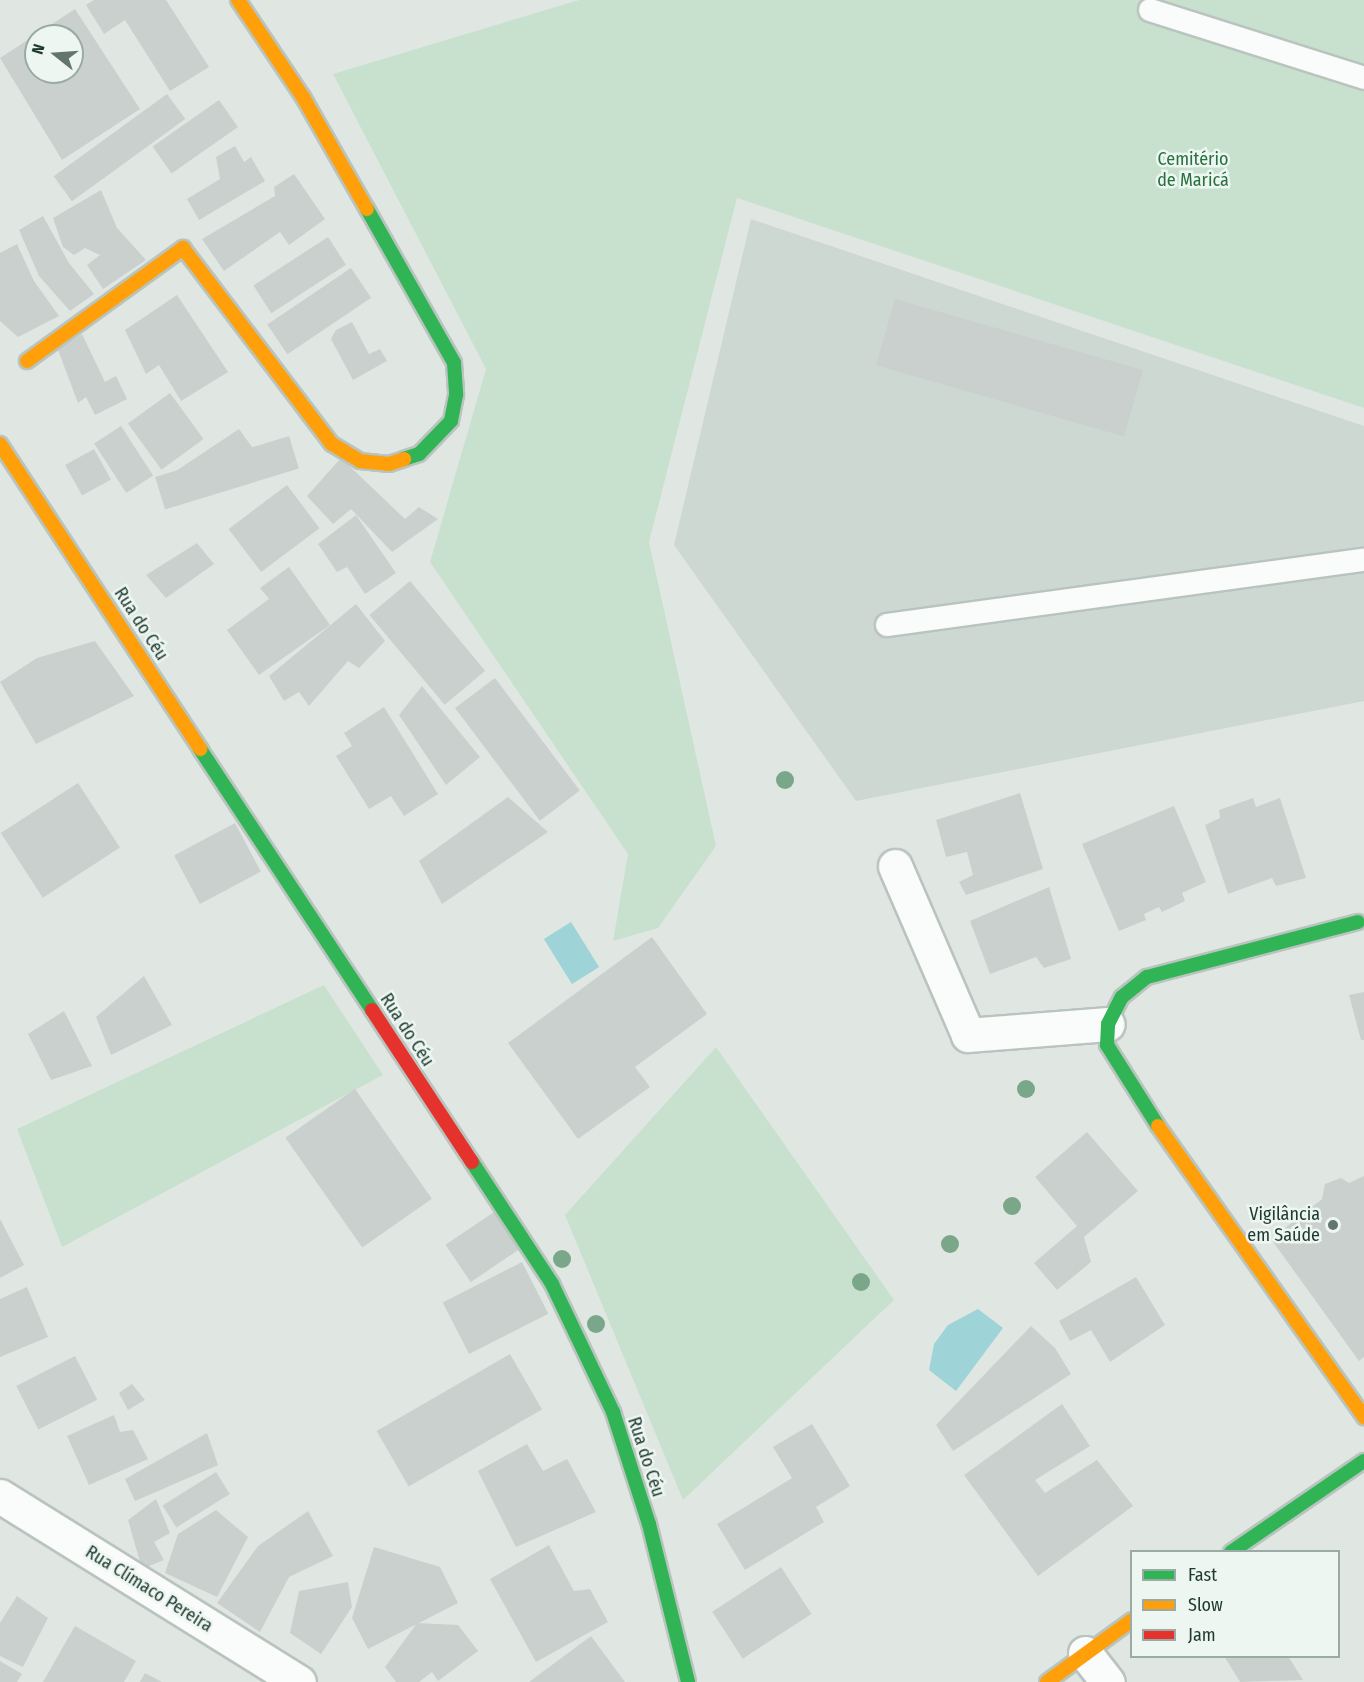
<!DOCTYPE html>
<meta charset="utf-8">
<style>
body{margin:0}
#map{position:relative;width:1364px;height:1682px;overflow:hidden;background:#e0e7e3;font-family:"Fira Sans Condensed",sans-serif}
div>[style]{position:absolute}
.built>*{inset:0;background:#cdd8d3}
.green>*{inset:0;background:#c8e1ce}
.water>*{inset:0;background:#9ed3d7;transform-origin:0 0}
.building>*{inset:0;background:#cad0cd;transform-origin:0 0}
.roads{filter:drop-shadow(2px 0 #b9c4be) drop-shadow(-2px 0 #b9c4be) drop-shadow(0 2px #b9c4be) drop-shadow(0 -2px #b9c4be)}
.lane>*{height:22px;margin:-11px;padding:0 11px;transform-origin:11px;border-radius:11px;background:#fafbfb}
.street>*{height:33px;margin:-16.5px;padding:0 16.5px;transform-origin:16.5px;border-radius:16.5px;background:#fafbfb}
.fast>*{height:14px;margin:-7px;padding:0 7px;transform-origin:7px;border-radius:7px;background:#30b455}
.slow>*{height:14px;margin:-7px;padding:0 7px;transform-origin:7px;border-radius:7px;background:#ff9f0a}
.jam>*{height:14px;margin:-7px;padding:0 7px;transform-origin:7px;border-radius:7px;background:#e5322d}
.trees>*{width:18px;height:18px;margin:-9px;border-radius:50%;background:#7aa689}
.dots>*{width:16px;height:16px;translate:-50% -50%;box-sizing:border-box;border:3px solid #edf6f1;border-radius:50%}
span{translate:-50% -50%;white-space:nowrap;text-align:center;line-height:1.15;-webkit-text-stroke:5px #edf6f1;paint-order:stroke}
.park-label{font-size:18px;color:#27713f}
.street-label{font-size:18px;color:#1e3930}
.poi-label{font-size:18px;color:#1e3930}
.right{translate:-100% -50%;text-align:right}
.legend{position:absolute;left:1130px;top:1550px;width:210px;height:108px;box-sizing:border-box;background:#edf6f1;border:2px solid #9aaaa4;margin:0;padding:8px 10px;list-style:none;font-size:18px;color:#1e3930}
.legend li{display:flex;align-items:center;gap:12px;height:30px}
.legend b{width:30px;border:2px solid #9aaaa4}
.north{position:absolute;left:24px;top:24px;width:60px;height:60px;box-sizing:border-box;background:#edf6f1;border:2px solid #9aaaa4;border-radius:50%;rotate:287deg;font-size:16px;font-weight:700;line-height:24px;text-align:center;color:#1e3930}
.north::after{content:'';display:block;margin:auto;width:21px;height:27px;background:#62766f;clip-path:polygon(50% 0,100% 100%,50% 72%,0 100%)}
</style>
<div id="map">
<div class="built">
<i style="clip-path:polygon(751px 219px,1364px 426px,1364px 701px,856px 801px,674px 545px)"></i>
</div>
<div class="green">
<i style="clip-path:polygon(579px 0,1364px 0,1364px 408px,737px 198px,649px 542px,716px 846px,658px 928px,613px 941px,628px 854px,430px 562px,486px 369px,333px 74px)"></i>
<i style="clip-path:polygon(324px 985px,383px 1075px,62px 1247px,17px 1129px)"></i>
<i style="clip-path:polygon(716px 1047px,894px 1300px,683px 1500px,565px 1215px)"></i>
</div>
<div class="water">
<i style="left:571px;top:922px;width:53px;height:32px;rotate:58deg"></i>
<i style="clip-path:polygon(978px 1309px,1003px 1328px,956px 1391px,929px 1370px,934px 1344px,948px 1325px)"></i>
</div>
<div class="building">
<i style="clip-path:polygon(94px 0,166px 0,209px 67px,170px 91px,125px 20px,104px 34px,86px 5px)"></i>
<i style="clip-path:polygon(evenodd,75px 9px,140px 109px,62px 160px,0 58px,75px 9px,36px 36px,72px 36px,72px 72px,36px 72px,36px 36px)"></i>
<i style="left:167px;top:94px;width:31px;height:140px;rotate:54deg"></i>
<i style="left:219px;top:100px;width:33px;height:81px;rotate:55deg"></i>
<i style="clip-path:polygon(235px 146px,244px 162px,251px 157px,265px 181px,199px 220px,187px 199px,220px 179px,216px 157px)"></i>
<i style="clip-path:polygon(294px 174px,325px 219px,289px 245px,280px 232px,224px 271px,202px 239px,275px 196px,274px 187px)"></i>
<i style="clip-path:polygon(101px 190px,117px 228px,146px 260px,103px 289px,87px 265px,100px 255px,85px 248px,74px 255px,63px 247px,53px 218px)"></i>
<i style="clip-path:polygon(43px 216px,69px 263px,94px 294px,70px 311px,39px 276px,19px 230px)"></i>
<i style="left:328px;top:237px;width:33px;height:89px;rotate:57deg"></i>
<i style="clip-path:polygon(17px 244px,34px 281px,59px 316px,18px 337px,0 321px,0 253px)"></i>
<i style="left:351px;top:268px;width:36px;height:101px;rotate:56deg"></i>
<i style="clip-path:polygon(177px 295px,228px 372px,181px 401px,159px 365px,146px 374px,125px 330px)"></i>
<i style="left:895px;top:299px;width:258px;height:69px;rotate:16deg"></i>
<i style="clip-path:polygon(352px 322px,369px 354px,380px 349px,387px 361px,353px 380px,331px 339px,336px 330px)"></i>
<i style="clip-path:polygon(82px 334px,105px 382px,116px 376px,127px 399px,95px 415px,86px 397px,78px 403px,58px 350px)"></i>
<i style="left:170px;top:393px;width:57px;height:52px;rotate:54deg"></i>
<i style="left:121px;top:426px;width:59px;height:32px;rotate:57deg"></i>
<i style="clip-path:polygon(239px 429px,257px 454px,186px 495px,173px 473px)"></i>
<i style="left:289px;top:436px;width:34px;height:140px;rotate:73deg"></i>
<i style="left:94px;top:449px;width:35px;height:33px;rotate:61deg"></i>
<i style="clip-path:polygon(341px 458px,405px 519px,419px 507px,438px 519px,392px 552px,351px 509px,333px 524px,307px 496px)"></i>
<i style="left:287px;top:485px;width:54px;height:73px;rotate:53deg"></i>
<i style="clip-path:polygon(356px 515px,396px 573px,365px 594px,347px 567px,337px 572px,318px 544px)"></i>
<i style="clip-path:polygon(197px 543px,214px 564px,166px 598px,146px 575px)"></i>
<i style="clip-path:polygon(289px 567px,330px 625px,259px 675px,227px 630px,269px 599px,260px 588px)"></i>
<i style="left:410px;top:581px;width:117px;height:53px;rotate:50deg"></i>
<i style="clip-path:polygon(356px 604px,385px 641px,359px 668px,348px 661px,309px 706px,299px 692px,284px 701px,269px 676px)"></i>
<i style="clip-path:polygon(95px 641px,134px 696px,36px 744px,0 682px,37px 658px)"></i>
<i style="left:495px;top:678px;width:141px;height:50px;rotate:53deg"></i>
<i style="clip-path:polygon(422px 686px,480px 757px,446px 785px,399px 715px)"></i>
<i style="clip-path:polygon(384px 707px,438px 794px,404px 816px,391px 796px,369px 809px,336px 756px,352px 746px,344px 733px)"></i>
<i style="left:78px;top:783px;width:77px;height:92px;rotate:57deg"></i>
<i style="clip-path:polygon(1020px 793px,1043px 869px,966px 895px,959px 882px,973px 875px,967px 852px,946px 857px,936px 820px)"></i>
<i style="clip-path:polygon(508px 797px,548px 832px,442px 904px,419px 861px)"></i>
<i style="clip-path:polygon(1253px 798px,1256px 807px,1280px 798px,1306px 878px,1276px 886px,1272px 878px,1228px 894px,1205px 825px,1220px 818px,1219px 810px)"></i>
<i style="clip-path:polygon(1174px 806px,1206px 882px,1182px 893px,1185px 901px,1162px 912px,1159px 907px,1144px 914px,1146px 920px,1119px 931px,1082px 844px)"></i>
<i style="left:235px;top:823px;width:55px;height:69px;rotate:62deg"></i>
<i style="clip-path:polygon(1049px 887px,1071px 959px,1044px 968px,1036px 957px,990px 974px,970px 921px)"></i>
<i style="clip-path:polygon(652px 937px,707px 1014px,635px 1067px,650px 1087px,578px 1139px,508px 1043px)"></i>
<i style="clip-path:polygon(144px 976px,172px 1025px,111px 1055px,96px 1017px)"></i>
<i style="clip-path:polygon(1364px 992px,1364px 1040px,1361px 1040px,1349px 995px)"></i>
<i style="clip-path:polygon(64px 1011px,92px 1066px,51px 1080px,28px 1034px)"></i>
<i style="left:355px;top:1089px;width:134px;height:85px;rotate:55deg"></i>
<i style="clip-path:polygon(1087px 1132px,1138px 1191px,1084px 1237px,1091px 1262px,1057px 1290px,1034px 1263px,1077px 1226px,1035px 1177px)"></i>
<i style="clip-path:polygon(1364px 1176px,1364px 1357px,1359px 1361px,1271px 1239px,1322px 1199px,1325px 1184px,1341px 1178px,1349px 1183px)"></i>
<i style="left:506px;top:1204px;width:45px;height:73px;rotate:56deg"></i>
<i style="clip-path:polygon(0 1219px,24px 1265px,0 1278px)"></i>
<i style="left:522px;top:1262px;width:58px;height:89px;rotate:63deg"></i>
<i style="clip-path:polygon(1136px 1277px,1165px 1325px,1110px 1362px,1091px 1330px,1070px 1341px,1059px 1321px)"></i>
<i style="clip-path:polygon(27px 1287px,48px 1337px,0 1357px,0 1299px)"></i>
<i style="clip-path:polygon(1031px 1326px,1055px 1348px,1071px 1374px,953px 1451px,936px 1425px)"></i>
<i style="left:510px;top:1354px;width:64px;height:154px;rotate:60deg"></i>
<i style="left:75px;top:1356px;width:49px;height:66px;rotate:63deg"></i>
<i style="clip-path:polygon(132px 1384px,145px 1400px,128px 1410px,119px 1393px)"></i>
<i style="clip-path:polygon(1062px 1404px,1090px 1446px,1035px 1480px,1045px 1493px,1097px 1460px,1133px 1506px,1038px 1576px,964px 1475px)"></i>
<i style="clip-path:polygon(114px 1415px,120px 1432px,133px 1430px,148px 1459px,89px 1485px,67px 1436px)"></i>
<i style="clip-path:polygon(812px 1424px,850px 1486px,816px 1507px,824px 1522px,745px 1570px,717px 1524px,792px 1478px,773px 1447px)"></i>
<i style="clip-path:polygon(207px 1433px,218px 1465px,135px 1501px,125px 1479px)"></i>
<i style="clip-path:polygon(527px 1444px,543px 1471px,567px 1459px,596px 1512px,516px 1547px,478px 1471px)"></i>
<i style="left:216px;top:1472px;width:26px;height:63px;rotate:58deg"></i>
<i style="clip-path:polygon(156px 1499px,170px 1533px,154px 1542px,164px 1560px,142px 1569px,128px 1520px)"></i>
<i style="clip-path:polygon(216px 1510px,248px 1537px,217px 1597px,165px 1573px,178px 1534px)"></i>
<i style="clip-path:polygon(308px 1511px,333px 1556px,289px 1577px,260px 1632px,217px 1603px,258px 1546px)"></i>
<i style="clip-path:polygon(549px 1545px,574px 1591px,590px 1589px,608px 1622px,536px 1662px,490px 1579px)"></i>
<i style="clip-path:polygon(374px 1547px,440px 1567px,458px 1603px,368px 1649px,352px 1618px)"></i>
<i style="left:781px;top:1567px;width:56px;height:82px;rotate:57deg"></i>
<i style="clip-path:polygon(348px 1582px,352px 1607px,321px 1654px,290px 1633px,299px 1591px)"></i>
<i style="clip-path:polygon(17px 1596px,48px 1618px,23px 1667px,0 1656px,0 1623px)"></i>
<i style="clip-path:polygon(417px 1623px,458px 1625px,478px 1651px,438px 1681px,432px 1672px,419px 1682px,396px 1682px,385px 1667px)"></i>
<i style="clip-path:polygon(75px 1626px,136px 1661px,124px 1682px,43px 1682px)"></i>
<i style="clip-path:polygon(591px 1636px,625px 1682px,529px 1682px)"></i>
<i style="clip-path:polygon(1224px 1656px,1288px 1656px,1303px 1680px,1240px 1682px)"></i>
<i style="clip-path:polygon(0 1661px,22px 1674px,17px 1682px,0 1682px)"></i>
<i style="clip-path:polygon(145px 1673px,162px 1682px,140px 1682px)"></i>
</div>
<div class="roads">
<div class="lane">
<i style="left:1150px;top:10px;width:225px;rotate:17.6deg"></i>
<i style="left:887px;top:625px;width:481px;rotate:-7.8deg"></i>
</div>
<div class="street">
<i style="left:895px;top:866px;width:184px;rotate:66.6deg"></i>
<i style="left:968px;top:1035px;width:140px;rotate:-4.5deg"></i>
<i style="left:0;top:1496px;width:352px;rotate:31.9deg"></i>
<i style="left:1085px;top:1653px;width:37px;rotate:52deg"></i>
</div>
<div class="fast">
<i style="left:367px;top:209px;width:177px;rotate:60.5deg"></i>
<i style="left:454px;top:363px;width:32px;rotate:86deg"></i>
<i style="left:456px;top:395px;width:26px;rotate:101deg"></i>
<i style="left:451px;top:421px;width:46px;rotate:134.1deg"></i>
<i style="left:419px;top:454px;width:16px;rotate:162deg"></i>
<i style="left:200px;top:749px;width:313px;rotate:56.6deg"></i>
<i style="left:1158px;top:1126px;width:96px;rotate:-122.2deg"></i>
<i style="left:1107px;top:1045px;width:21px;rotate:-87deg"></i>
<i style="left:1108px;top:1024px;width:30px;rotate:-63deg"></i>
<i style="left:1122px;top:997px;width:32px;rotate:-39deg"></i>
<i style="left:1147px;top:977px;width:218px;rotate:-14.6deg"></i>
<i style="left:472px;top:1162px;width:146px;rotate:56.7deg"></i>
<i style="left:552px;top:1284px;width:142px;rotate:64.5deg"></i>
<i style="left:613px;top:1412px;width:118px;rotate:72.2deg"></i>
<i style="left:649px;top:1524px;width:163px;rotate:76.1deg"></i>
<i style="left:1231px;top:1552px;width:161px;rotate:-34.4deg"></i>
</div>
<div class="slow">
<i style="left:238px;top:0;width:117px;rotate:56.2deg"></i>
<i style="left:303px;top:97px;width:129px;rotate:60.3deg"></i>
<i style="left:27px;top:361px;width:193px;rotate:-35.9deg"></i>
<i style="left:183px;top:248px;width:246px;rotate:52.8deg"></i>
<i style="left:332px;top:444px;width:33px;rotate:31deg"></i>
<i style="left:360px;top:461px;width:29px;rotate:6deg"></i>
<i style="left:389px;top:464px;width:16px;rotate:-18deg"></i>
<i style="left:0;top:444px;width:365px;rotate:56.7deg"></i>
<i style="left:1158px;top:1126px;width:357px;rotate:54.7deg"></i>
<i style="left:1047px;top:1682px;width:105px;rotate:-36.1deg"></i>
</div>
<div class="jam">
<i style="left:372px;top:1010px;width:182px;rotate:56.7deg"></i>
</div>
</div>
<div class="trees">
<i style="left:785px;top:780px"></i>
<i style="left:1026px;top:1089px"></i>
<i style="left:1012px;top:1206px"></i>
<i style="left:950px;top:1244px"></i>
<i style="left:562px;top:1259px"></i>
<i style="left:861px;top:1282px"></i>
<i style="left:596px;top:1324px"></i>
</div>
<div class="dots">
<i style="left:1333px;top:1225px;background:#62766f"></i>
</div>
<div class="park-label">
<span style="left:1193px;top:170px">Cemitério<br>de Maricá</span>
</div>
<div class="street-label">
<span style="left:141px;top:624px;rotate:57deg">Rua do Céu</span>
<span style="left:407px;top:1030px;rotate:57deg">Rua do Céu</span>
<span style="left:646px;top:1457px;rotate:72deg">Rua do Céu</span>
<span style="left:149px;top:1589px;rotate:32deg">Rua Clímaco Pereira</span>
</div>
<div class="poi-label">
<span class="right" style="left:1320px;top:1225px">Vigilância<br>em Saúde</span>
</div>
<ul class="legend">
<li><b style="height:8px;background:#30b455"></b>Fast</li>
<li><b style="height:8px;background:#ff9f0a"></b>Slow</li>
<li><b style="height:8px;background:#e5322d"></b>Jam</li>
</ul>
<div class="north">N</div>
</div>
